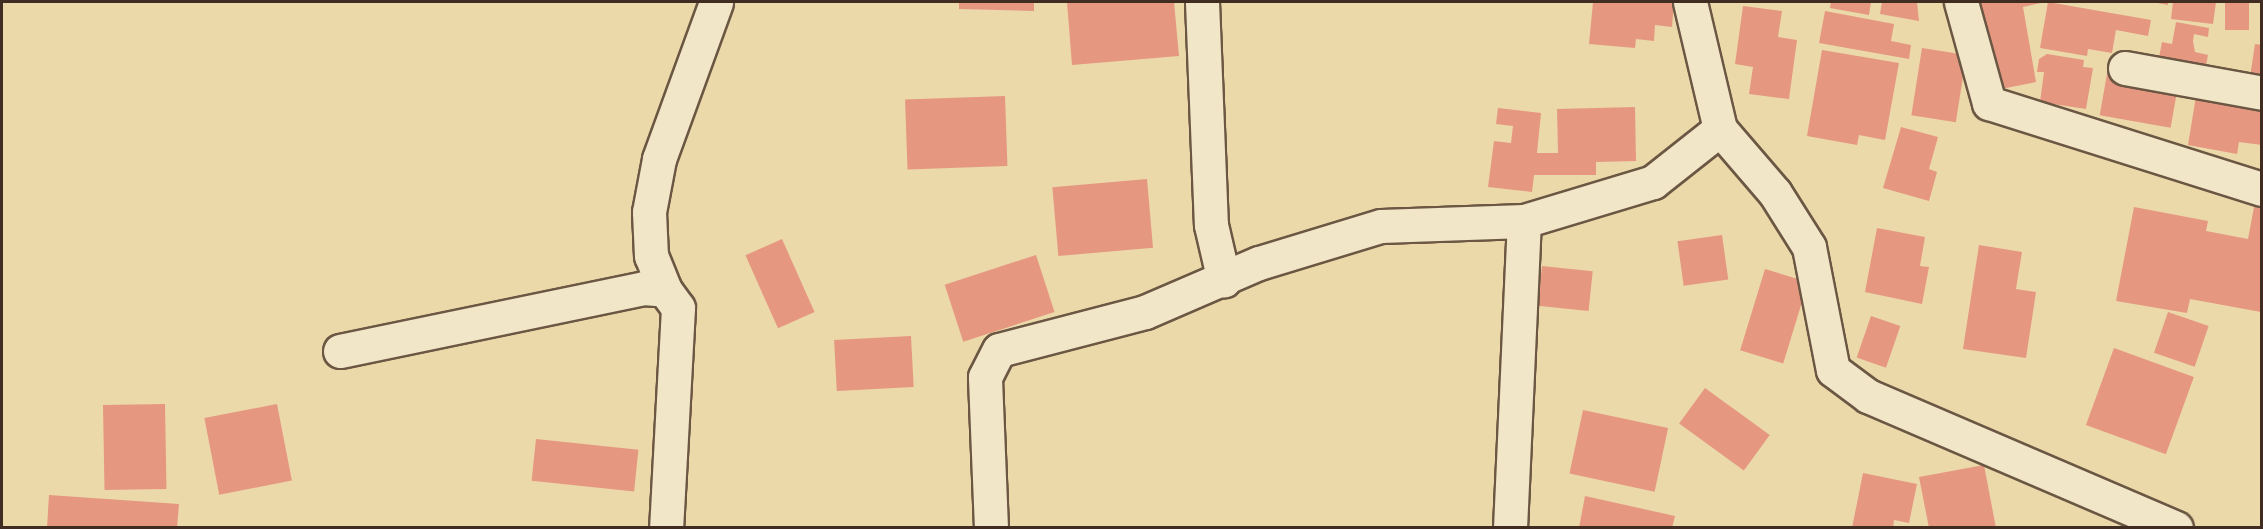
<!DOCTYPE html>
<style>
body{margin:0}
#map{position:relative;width:2263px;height:529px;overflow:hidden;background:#ebd9aa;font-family:"Sorts Mill Goudy",serif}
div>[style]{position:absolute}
.building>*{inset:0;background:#e69780;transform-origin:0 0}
.roads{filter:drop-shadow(2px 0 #6b5743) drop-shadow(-2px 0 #6b5743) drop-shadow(0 2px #6b5743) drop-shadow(0 -2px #6b5743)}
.minor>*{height:33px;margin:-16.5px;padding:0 16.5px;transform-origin:16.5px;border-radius:16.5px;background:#f2e6c8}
span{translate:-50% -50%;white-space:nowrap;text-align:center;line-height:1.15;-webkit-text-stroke:4.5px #f2e6c8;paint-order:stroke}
.frame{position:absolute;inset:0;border:3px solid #402c21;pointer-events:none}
</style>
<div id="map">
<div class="building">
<i style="clip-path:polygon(959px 2px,1034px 2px,1034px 11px,959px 9px)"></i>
<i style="clip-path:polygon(1067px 2px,1174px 2px,1179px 56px,1072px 65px)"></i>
<i style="clip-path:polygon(1593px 2px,1674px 2px,1672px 27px,1655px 25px,1654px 41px,1636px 39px,1635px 48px,1589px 44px)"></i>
<i style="clip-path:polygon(1831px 2px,1871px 2px,1869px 15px,1830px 8px)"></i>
<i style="clip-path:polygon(1882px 2px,1917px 2px,1919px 21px,1880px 14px)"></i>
<i style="clip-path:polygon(1980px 2px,2045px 2px,2023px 7px,2036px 82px,1996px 90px)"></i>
<i style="clip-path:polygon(2048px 2px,2151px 20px,2148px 36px,2116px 30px,2112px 53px,2088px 49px,2087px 56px,2040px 48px)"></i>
<i style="clip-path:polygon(2152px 2px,2168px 2px,2168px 5px)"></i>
<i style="clip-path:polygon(2173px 2px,2216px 2px,2213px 24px,2171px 19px)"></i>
<i style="left:2225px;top:2px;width:24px;height:28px"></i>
<i style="clip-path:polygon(1743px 6px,1782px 11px,1778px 37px,1797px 40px,1789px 99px,1749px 94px,1753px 67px,1735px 64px)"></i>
<i style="clip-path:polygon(1825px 11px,1894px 24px,1891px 41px,1911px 45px,1909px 59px,1819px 43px)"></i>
<i style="clip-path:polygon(2176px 22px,2209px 28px,2208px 37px,2194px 34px,2193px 41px,2195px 52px,2208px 55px,2205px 72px,2158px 63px,2162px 42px,2172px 44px)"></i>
<i style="clip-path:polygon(2255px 44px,2262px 45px,2262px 79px,2250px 77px)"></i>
<i style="left:1922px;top:48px;width:45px;height:68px;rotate:9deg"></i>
<i style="clip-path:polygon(1822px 50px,1899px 63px,1885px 140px,1859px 135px,1857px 145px,1807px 136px)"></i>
<i style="clip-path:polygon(2047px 54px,2084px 60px,2083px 67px,2093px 68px,2086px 109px,2040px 102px,2044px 72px,2037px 72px,2039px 59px)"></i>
<i style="left:2107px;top:74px;width:72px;height:42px;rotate:10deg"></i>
<i style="clip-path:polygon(2197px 90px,2262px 101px,2262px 145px,2239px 142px,2237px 154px,2188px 145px)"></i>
<i style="left:1005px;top:96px;width:70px;height:100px;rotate:88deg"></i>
<i style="clip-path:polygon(1635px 107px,1636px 161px,1596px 162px,1596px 175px,1534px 175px,1532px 192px,1488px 187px,1494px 141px,1511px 143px,1513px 126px,1496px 124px,1498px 108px,1541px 113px,1537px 153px,1558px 153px,1557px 109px)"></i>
<i style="clip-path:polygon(1901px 127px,1938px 137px,1929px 169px,1937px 172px,1929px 201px,1883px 188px)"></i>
<i style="left:1147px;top:179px;width:69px;height:95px;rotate:85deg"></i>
<i style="clip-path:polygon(2134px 207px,2208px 221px,2206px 231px,2248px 239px,2254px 207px,2262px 208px,2261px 312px,2190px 299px,2187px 313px,2116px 301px)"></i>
<i style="clip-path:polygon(1877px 228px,1925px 237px,1920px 266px,1929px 267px,1922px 304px,1865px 292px)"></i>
<i style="left:1722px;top:235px;width:45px;height:45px;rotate:82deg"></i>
<i style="left:782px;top:239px;width:80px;height:40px;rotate:66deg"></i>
<i style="clip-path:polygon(1979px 245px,2022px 252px,2016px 289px,2036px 292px,2026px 358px,1963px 349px)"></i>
<i style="left:1036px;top:255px;width:60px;height:96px;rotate:72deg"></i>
<i style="left:1542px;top:266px;width:51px;height:40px;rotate:6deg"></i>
<i style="left:1765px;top:269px;width:45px;height:85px;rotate:17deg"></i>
<i style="left:2168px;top:312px;width:43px;height:43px;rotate:19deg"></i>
<i style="left:1871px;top:316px;width:31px;height:44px;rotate:19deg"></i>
<i style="left:911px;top:336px;width:51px;height:77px;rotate:87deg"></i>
<i style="left:2114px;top:348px;width:85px;height:82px;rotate:20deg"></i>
<i style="left:1705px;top:388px;width:80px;height:44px;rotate:36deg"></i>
<i style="left:165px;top:404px;width:85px;height:62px;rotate:89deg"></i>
<i style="left:277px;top:404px;width:78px;height:74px;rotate:79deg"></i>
<i style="left:1583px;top:410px;width:87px;height:65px;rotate:12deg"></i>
<i style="left:536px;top:439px;width:103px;height:42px;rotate:6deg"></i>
<i style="clip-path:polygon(1984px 465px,1996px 528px,1929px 528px,1919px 477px)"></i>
<i style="clip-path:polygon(1863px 473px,1917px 484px,1909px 523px,1894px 520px,1893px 528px,1852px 528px)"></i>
<i style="clip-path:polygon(49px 495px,179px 504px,177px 528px,47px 528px)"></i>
<i style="clip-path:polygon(1585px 496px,1675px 516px,1672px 528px,1579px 528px)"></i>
</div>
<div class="roads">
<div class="minor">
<i style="left:1202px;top:2px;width:223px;rotate:87.7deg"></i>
<i style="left:1211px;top:225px;width:57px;rotate:76.9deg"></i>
<i style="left:1690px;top:2px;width:130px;rotate:76.7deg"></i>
<i style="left:1720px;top:129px;width:84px;rotate:49.3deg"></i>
<i style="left:1775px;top:193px;width:64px;rotate:57.8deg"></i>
<i style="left:1809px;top:247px;width:125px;rotate:79deg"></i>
<i style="left:1833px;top:370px;width:44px;rotate:36.6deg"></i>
<i style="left:1868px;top:396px;width:335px;rotate:23.2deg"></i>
<i style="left:1961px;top:2px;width:105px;rotate:74.5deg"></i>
<i style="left:1989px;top:103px;width:286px;rotate:17.5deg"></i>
<i style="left:2125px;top:68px;width:139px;rotate:10.3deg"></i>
<i style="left:665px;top:290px;width:37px;rotate:-112deg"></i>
<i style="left:651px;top:256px;width:44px;rotate:-92.6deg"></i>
<i style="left:649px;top:212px;width:54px;rotate:-79.3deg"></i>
<i style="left:659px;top:159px;width:167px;rotate:-70deg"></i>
<i style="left:340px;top:351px;width:310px;rotate:-11.7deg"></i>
<i style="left:644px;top:288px;width:21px;rotate:5deg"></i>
<i style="left:665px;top:290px;width:22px;rotate:54deg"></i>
<i style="left:678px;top:308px;width:220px;rotate:93.1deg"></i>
<i style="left:991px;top:528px;width:151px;rotate:-92.3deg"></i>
<i style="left:985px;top:377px;width:30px;rotate:-63deg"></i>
<i style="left:999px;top:350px;width:151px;rotate:-14.6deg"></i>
<i style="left:1145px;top:312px;width:124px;rotate:-23.3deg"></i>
<i style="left:1259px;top:263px;width:127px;rotate:-16.9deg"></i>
<i style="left:1381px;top:226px;width:143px;rotate:-2deg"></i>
<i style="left:1510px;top:528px;width:307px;rotate:-87.4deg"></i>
<i style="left:1524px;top:221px;width:135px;rotate:-16.8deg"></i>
<i style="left:1653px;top:182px;width:85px;rotate:-38.3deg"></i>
</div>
</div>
<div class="frame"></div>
</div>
